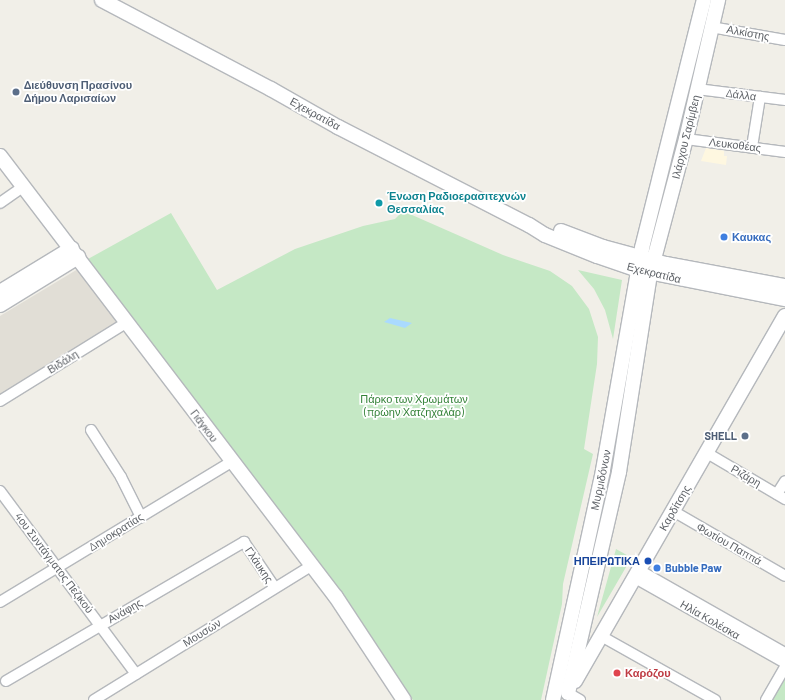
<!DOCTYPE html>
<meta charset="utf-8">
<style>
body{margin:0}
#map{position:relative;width:785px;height:700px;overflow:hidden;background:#f1efe8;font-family:Barlow,sans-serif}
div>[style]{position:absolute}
.commercial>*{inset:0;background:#fef7e0}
.education>*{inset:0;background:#e1ded6}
.green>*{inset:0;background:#c5e8c5}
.water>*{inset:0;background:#aadaff}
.roads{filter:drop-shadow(1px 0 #b5b8bc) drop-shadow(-1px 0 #b5b8bc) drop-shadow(0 1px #b5b8bc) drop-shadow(0 -1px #b5b8bc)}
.street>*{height:10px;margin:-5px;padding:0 5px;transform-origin:5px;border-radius:5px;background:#fff}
.secondary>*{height:14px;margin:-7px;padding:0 7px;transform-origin:7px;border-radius:7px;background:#fff}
.dots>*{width:11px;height:11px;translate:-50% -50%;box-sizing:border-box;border:2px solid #fff;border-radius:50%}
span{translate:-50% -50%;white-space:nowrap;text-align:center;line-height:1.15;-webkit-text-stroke:3.5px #fff;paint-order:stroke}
.street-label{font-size:11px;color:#5f6368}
.service-label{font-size:11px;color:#4e5e75;font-weight:700}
.left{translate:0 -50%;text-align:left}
.right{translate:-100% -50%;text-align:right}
.culture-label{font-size:11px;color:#0d838f;font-weight:700}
.shop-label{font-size:11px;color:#366cbe;font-weight:700}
.park-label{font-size:11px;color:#348238}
.transit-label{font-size:11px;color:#164399;font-weight:700}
.health-label{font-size:11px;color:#be3a42;font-weight:700}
</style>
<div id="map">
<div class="commercial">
<i style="clip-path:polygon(706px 148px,724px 151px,724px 156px,727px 156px,726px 165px,701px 161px)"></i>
</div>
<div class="education">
<i style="clip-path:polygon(78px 269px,119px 322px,0 395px,0 316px)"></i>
</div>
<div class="green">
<i style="clip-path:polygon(403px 211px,503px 255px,550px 271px,572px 286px,589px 309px,598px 337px,597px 364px,584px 449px,593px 454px,563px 584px,562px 604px,541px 700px,413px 700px,350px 608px,147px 340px,88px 259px,171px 213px,217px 290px,295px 249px,363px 226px,395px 219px)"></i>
<i style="clip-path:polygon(578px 270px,622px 280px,613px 339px,605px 310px,594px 289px)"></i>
<i style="clip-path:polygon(616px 549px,634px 559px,629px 562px,597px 617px)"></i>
<i style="clip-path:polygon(785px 677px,785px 700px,772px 700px)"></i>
</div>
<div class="water">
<i style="clip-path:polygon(390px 318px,412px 323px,405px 328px,384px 322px)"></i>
</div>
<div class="roads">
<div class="street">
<i style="left:711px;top:27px;width:75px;rotate:10deg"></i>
<i style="left:697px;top:89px;width:89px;rotate:7.1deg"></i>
<i style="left:686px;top:139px;width:100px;rotate:7.5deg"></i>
<i style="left:752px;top:147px;width:51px;rotate:-80.9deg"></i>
<i style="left:0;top:203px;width:29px;rotate:-35deg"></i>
<i style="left:0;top:401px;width:148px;rotate:-31.8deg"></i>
<i style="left:91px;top:430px;width:56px;rotate:57.4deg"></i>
<i style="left:121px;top:477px;width:45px;rotate:63.4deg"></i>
<i style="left:707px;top:453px;width:91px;rotate:30.5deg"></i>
<i style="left:0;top:491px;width:228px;rotate:53.4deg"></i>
<i style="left:777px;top:494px;width:15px;rotate:-58deg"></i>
<i style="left:673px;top:511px;width:129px;rotate:30.1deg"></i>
<i style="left:639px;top:570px;width:168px;rotate:29.6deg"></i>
<i style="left:635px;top:578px;width:172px;rotate:29.5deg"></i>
<i style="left:0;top:602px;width:270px;rotate:-31.2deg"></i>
<i style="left:601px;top:636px;width:131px;rotate:29.3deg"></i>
<i style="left:6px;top:681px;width:276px;rotate:-30.3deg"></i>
<i style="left:244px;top:542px;width:55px;rotate:56deg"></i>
<i style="left:568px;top:693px;width:14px;rotate:30deg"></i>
<i style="left:94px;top:700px;width:255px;rotate:-31.7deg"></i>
<i style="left:766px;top:700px;width:38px;rotate:-60deg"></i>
</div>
<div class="secondary">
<i style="left:102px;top:0;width:191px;rotate:27.8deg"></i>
<i style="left:271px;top:89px;width:77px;rotate:29.6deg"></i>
<i style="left:338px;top:127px;width:215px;rotate:27.2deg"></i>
<i style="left:529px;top:225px;width:19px;rotate:32deg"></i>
<i style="left:545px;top:235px;width:56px;rotate:22deg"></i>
<i style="left:597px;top:256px;width:43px;rotate:18.9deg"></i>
<i style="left:638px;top:270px;width:150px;rotate:11.2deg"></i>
<i style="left:0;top:156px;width:554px;rotate:52.7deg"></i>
<i style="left:336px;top:597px;width:123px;rotate:56.6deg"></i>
<i style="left:561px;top:231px;width:45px;rotate:20.9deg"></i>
<i style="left:603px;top:247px;width:65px;rotate:15.1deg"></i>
<i style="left:666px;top:264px;width:121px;rotate:10.5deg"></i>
<i style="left:0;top:292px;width:84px;rotate:-31.4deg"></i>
<i style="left:0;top:305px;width:92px;rotate:-31.6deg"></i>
<i style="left:575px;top:681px;width:421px;rotate:-60.1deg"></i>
<i style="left:568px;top:693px;width:227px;rotate:-77deg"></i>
<i style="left:619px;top:472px;width:200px;rotate:-81.1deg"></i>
<i style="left:650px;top:274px;width:140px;rotate:-75.1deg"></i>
<i style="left:686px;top:139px;width:143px;rotate:-77deg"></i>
<i style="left:553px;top:700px;width:235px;rotate:-77.7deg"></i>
<i style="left:603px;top:470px;width:225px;rotate:-80deg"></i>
<i style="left:642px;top:248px;width:256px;rotate:-76deg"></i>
</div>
</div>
<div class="dots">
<i style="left:16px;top:92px;background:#5c6f8a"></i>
<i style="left:379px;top:203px;background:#0f9aa8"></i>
<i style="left:724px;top:237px;background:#3f7fe0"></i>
<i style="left:745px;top:436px;background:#5c6f8a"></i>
<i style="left:648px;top:561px;background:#1a4fb4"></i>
<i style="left:657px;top:568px;background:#3f7fe0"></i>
<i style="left:617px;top:673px;background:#e0444e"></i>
</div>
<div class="street-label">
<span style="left:748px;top:33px;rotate:10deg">Αλκίστης</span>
<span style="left:741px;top:95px;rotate:7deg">Δάλλα</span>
<span style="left:315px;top:114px;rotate:29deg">Εχεκρατίδα</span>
<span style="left:686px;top:137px;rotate:-76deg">Ιλάρχου Σαρίμβεη</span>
<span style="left:735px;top:145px;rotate:7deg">Λευκοθέας</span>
<span style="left:654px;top:273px;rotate:14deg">Εχεκρατίδα</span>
<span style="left:63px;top:362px;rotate:-32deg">Βιδάλη</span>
<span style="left:204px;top:426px;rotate:53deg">Γιάγκου</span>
<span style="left:746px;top:476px;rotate:30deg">Ριζάρη</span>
<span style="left:601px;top:480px;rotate:-78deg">Μυρμιδόνων</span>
<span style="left:675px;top:508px;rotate:-60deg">Καρδίτσης</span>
<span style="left:116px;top:532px;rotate:-32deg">Δημοκρατίας</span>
<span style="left:729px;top:544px;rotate:30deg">Φωτίου Παππά</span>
<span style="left:54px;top:563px;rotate:53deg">4ου Συντάγματος Πεζικού</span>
<span style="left:259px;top:565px;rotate:56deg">Γλάυκης</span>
<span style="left:125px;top:611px;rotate:-30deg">Ανάφης</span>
<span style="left:710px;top:620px;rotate:30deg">Ηλία Κολέσκα</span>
<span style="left:202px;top:633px;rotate:-32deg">Μουσών</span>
</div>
<div class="service-label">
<span class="left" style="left:24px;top:92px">Διεύθυνση Πρασίνου<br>Δήμου Λαρισαίων</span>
<span class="right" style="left:737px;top:436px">SHELL</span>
</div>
<div class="culture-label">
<span class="left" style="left:387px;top:203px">Ένωση Ραδιοερασιτεχνών<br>Θεσσαλίας</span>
</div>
<div class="shop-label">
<span class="left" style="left:732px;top:237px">Καυκας</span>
<span class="left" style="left:665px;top:568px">Bubble Paw</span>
</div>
<div class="park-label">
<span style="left:414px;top:406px">Πάρκο των Χρωμάτων<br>(πρώην Χατζηχαλάρ)</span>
</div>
<div class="transit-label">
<span class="right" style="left:640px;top:561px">ΗΠΕΙΡΩΤΙΚΑ</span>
</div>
<div class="health-label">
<span class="left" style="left:625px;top:673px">Καρόζου</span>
</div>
</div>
